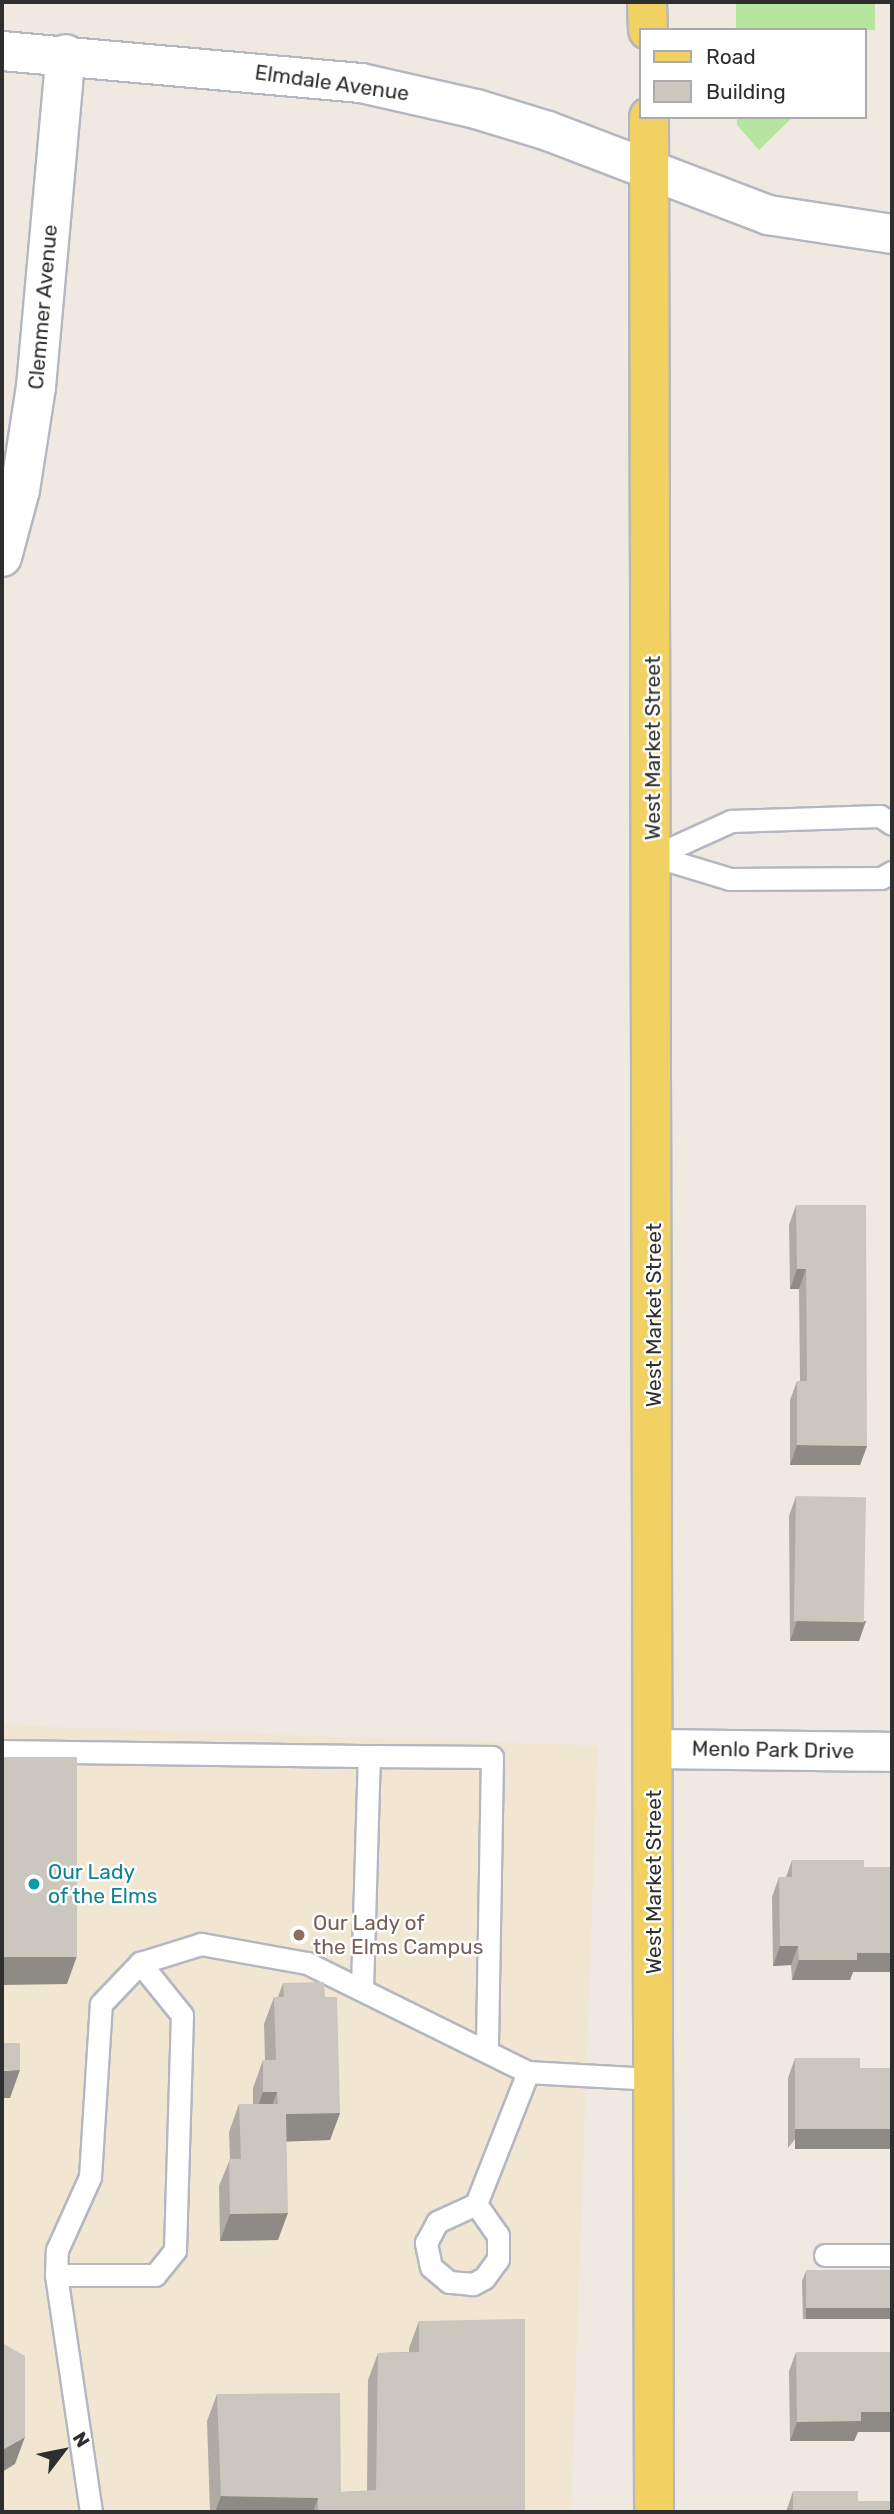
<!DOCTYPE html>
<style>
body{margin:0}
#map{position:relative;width:894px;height:2514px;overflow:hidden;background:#efe9e1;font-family:Rubik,sans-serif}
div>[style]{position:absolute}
.education>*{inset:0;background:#f0e6d1;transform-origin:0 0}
.green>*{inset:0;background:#b6e59e;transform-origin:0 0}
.roads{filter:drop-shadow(2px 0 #b4b7c1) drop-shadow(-2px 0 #b4b7c1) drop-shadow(0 2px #b4b7c1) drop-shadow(0 -2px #b4b7c1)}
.lane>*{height:21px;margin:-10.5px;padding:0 10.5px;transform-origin:10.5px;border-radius:10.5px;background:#fff}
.street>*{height:38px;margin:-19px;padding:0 19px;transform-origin:19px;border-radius:19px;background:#fff}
.primary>*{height:38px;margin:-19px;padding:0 19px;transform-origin:19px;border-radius:19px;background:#f2d163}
.wall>*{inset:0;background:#afaba4}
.shaded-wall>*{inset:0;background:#8e8b86;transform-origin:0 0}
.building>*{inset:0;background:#cbc7bf;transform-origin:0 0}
.dots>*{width:19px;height:19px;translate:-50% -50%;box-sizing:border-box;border:4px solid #fff;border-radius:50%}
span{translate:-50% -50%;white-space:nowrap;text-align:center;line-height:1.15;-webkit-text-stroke:5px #fff;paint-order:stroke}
.street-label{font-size:21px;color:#2e2e2e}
.culture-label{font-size:21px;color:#0d838f}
.left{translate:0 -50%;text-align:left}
.education-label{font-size:21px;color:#785e54}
.frame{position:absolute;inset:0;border:4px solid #2e2e2e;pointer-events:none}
.legend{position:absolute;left:639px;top:28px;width:228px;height:91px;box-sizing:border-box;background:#fff;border:2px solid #ababab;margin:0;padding:9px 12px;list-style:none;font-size:21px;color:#2e2e2e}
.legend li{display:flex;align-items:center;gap:14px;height:35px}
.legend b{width:35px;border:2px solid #ababab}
.north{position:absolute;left:28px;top:2416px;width:70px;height:70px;-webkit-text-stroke:5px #fff;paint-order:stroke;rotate:58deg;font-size:19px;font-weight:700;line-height:28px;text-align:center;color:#2e2e2e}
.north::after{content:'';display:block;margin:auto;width:24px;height:32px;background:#2e2e2e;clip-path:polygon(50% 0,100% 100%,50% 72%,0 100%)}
</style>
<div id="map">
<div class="education">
<i style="left:2px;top:1725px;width:596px;height:787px;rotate:2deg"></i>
</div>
<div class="green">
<i style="left:736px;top:2px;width:139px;height:28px"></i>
<i style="clip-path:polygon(737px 117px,793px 117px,759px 150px,737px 125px)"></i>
</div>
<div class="roads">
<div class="lane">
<i style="left:654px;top:856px;width:85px;rotate:-24.4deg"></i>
<i style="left:731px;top:821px;width:149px;rotate:-1.9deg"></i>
<i style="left:880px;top:816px;width:14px;rotate:34deg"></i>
<i style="left:654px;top:856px;width:79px;rotate:16.8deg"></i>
<i style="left:730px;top:879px;width:151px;rotate:-0.4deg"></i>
<i style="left:881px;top:878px;width:13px;rotate:-29deg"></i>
<i style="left:2px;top:1751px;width:367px;rotate:0.8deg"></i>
<i style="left:362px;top:1988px;width:232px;rotate:-88.3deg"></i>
<i style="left:369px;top:1756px;width:123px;rotate:0.5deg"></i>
<i style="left:492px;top:1757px;width:292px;rotate:91deg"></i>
<i style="left:476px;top:2204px;width:38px;rotate:55deg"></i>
<i style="left:498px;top:2235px;width:24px;rotate:90deg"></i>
<i style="left:498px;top:2259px;width:24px;rotate:126deg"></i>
<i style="left:484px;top:2278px;width:13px;rotate:151deg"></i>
<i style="left:473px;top:2284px;width:24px;rotate:-175deg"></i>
<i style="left:449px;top:2282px;width:23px;rotate:-140deg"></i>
<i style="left:431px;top:2267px;width:25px;rotate:-102deg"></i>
<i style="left:426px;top:2243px;width:24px;rotate:-62deg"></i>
<i style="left:437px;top:2222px;width:43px;rotate:-24.8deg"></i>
<i style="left:476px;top:2204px;width:142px;rotate:-68.5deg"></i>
<i style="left:825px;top:2255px;width:67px"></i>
<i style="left:56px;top:2275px;width:25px;rotate:-88deg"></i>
<i style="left:57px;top:2250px;width:80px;rotate:-65.7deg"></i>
<i style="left:90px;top:2177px;width:173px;rotate:-86.4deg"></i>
<i style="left:101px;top:2004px;width:57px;rotate:-46.4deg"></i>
<i style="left:91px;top:2512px;width:240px;rotate:-98.4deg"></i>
<i style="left:56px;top:2275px;width:99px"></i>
<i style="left:155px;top:2275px;width:32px;rotate:-51deg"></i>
<i style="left:175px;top:2250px;width:235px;rotate:-88.3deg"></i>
<i style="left:182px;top:2015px;width:67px;rotate:-128.9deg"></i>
<i style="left:140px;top:1963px;width:64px;rotate:-17.3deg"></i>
<i style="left:201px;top:1944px;width:108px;rotate:10.2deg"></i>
<i style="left:307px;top:1963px;width:246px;rotate:26.3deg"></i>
<i style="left:528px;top:2072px;width:126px;rotate:3.2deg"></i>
</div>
<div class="street">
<i style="left:2px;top:51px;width:360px;rotate:5.1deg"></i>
<i style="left:361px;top:83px;width:118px;rotate:12.7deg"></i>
<i style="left:476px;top:109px;width:75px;rotate:17deg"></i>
<i style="left:548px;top:131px;width:235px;rotate:20.9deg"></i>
<i style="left:768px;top:215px;width:125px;rotate:8.7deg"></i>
<i style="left:2px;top:557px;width:69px;rotate:-75deg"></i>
<i style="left:20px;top:490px;width:104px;rotate:-81.2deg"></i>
<i style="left:36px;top:387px;width:334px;rotate:-84.9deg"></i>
<i style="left:654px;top:1749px;width:238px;rotate:0.7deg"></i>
</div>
<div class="primary">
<i style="left:647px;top:2px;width:28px;rotate:88deg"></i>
<i style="left:649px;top:117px;width:2395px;rotate:89.88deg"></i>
</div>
</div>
<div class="wall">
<i style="clip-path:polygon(796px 1205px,867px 1446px,860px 1465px,790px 1465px,790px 1400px,797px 1381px,800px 1381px,799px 1289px,790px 1289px,789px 1225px)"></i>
<i style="clip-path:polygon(796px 1496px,859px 1641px,790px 1641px,789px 1516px)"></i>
<i style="clip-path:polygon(792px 1860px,864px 1867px,892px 1867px,892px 1972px,853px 1972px,850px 1980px,792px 1980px,791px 1965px,773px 1966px,772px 1897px,779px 1877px,786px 1877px)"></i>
<i style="clip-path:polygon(283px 1983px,325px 1997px,340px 2113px,330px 2140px,286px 2141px,278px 2240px,220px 2241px,219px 2186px,230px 2159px,229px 2132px,239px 2104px,253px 2104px,253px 2088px,263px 2060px,265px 2060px,264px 2024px,274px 1997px,278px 1997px)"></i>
<i style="clip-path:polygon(795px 2058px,860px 2058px,788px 2148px,788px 2078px)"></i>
<i style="clip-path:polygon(892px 2270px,892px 2319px,803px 2319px,802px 2281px,806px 2271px)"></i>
<i style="clip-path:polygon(419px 2321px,525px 2512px,210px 2512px,207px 2421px,217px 2394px,341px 2492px,367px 2491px,368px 2380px,378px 2353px,409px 2352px,409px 2348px)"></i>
<i style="clip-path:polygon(796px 2352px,892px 2352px,892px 2432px,858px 2432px,854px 2441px,790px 2441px,789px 2371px)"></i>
<i style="clip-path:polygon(793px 2491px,858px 2501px,892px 2512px,786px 2512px)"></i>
</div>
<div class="shaded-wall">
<i style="clip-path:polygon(797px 1269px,806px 1269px,799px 1289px,790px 1289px)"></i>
<i style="clip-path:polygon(797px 1445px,867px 1446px,860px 1465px,790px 1465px)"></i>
<i style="clip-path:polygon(797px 1621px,866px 1621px,859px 1641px,790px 1641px)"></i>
<i style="clip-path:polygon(780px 1946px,798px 1946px,791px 1965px,773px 1966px)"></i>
<i style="clip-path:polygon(857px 1953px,892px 1953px,892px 1972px,853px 1972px,850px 1980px,792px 1980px,799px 1960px)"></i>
<i style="clip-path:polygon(77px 1956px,67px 1984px,2px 1985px,2px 1957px)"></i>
<i style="clip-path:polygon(20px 2070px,10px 2098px,2px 2098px,2px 2071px)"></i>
<i style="clip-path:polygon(263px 2092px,277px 2092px,267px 2119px,253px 2120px)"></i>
<i style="clip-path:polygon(340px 2113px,330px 2140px,276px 2142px,286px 2114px)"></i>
<i style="left:795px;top:2129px;width:97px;height:20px"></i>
<i style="clip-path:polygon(288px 2213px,278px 2240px,220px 2241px,230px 2214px)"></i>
<i style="left:892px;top:2308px;width:11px;height:86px;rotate:90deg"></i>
<i style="clip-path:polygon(861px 2412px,892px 2412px,892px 2432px,858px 2432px,854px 2441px,790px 2441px,797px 2422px)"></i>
<i style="clip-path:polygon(25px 2437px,15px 2464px,2px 2472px,2px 2450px)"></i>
<i style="clip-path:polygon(221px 2496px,318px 2498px,313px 2512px,215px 2512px)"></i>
</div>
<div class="building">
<i style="clip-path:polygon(796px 1205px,866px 1205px,867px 1446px,797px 1445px,797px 1381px,807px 1381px,806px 1269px,797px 1269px)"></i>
<i style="left:796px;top:1496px;width:70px;height:125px;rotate:1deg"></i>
<i style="left:2px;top:1757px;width:75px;height:200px"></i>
<i style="clip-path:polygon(792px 1860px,864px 1860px,864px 1867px,892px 1867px,892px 1953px,857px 1953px,857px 1960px,799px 1960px,798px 1946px,780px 1946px,779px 1877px,792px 1877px)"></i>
<i style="clip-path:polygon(324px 1982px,325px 1997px,337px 1997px,340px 2113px,286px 2114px,288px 2213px,230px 2214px,229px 2159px,241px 2159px,239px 2104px,278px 2104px,277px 2092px,263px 2092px,263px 2060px,276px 2060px,274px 1997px,284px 1997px,283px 1983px)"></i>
<i style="left:20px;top:2043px;width:27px;height:18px;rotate:90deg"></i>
<i style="clip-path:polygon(795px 2058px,860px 2058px,860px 2068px,892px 2068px,892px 2129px,795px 2129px)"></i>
<i style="left:892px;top:2270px;width:38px;height:86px;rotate:90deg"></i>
<i style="clip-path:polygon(525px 2319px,525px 2512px,318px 2512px,318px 2498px,221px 2496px,217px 2394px,340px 2393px,341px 2492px,376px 2490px,378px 2353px,419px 2352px,419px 2321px)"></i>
<i style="clip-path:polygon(2px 2343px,25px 2356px,25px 2437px,2px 2450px)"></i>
<i style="clip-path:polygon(796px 2352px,892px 2352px,892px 2412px,861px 2412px,861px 2421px,797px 2422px)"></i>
<i style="clip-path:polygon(793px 2491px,858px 2491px,858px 2501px,892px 2501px,892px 2512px,793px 2512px)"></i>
</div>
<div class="dots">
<i style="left:34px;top:1884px;background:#0f9aa8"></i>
<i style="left:299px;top:1935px;background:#8d6e63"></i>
</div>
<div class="street-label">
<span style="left:332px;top:83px;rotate:8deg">Elmdale Avenue</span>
<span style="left:43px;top:307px;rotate:-85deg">Clemmer Avenue</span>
<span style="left:653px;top:748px;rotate:-90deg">West Market Street</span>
<span style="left:654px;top:1315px;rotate:-90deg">West Market Street</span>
<span style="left:773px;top:1750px;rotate:1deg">Menlo Park Drive</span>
<span style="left:654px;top:1882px;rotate:-90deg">West Market Street</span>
</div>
<div class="culture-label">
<span class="left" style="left:48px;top:1884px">Our Lady<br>of the Elms</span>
</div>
<div class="education-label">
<span class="left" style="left:313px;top:1935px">Our Lady of<br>the Elms Campus</span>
</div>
<div class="frame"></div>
<ul class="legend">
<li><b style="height:9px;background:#f2d163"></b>Road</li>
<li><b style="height:19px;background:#cbc7bf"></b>Building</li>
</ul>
<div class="north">N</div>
</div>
